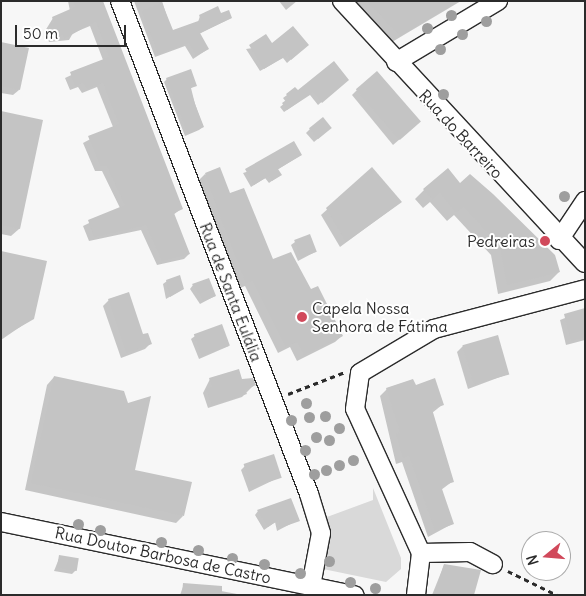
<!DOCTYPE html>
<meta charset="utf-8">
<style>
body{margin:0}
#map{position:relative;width:586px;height:596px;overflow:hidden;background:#f7f7f7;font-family:Delius,sans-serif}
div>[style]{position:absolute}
.green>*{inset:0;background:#d9d9d9}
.shadow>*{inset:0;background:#0003}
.building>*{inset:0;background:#c4c4c4;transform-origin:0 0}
.path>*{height:2.5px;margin-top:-1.25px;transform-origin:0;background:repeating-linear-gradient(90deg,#2b2b2b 0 5px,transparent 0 9px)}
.roads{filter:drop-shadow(1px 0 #2b2b2b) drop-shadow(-1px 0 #2b2b2b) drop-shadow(0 1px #2b2b2b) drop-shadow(0 -1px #2b2b2b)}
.minor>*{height:18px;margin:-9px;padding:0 9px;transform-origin:9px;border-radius:9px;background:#fff}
.trees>*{width:11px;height:11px;margin:-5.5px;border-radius:50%;background:#9e9e9e}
.dots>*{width:14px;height:14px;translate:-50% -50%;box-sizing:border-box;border:2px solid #fff;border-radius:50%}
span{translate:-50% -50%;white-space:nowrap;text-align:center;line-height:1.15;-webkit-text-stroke:4px #fff;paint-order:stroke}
.street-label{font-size:16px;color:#2b2b2b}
.poi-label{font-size:16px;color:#2b2b2b}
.right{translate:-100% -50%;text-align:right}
.left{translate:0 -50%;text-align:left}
.frame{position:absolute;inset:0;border:2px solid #2b2b2b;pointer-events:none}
.north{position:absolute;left:521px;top:531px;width:50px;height:50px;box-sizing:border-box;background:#fff;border:1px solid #aaa;border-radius:50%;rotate:253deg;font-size:14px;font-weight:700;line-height:20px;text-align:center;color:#2b2b2b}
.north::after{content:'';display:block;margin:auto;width:18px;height:22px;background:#d1495b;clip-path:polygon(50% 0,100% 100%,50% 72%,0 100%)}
.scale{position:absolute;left:15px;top:25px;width:111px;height:22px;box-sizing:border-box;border:2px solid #2b2b2b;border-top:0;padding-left:6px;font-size:15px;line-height:18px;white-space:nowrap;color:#2b2b2b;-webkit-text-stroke:4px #fff;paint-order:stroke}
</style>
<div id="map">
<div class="green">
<i style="clip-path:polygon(373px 488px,401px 558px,401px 569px,386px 582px,323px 569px,329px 536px,321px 508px,327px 517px,373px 500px)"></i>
</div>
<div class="shadow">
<i style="clip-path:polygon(68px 1px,102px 1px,181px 209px,173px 215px,189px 254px,184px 259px,157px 265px,141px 230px,89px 241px,83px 226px,120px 208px,102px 171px,95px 171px,83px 143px,113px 127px,97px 87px,82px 93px,78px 87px,70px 90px,65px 78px,103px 60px,90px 26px,73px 33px,69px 40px,49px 42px,45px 31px,53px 18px,70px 11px)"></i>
<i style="clip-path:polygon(134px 1px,162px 1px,172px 32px,198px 22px,200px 16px,231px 18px,199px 34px,208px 49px,193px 59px,185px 46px,155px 57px)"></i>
<i style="clip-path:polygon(279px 1px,297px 1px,286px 10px)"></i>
<i style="clip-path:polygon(354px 1px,461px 1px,392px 42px)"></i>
<i style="clip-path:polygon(1px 43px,19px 90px,13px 95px,1px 93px)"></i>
<i style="clip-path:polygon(271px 45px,304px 48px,287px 63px,283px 58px,260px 71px,246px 49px)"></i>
<i style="clip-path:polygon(167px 79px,195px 85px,190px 89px,203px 127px,199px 130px,185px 136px,164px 82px)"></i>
<i style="clip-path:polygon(344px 83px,318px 105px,310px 95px,284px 112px,280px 107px,286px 102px,283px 98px,295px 89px,297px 92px)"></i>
<i style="clip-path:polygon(357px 90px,415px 126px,393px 145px,352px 95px)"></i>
<i style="clip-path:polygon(1px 112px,42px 121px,19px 229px,11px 236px,1px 234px)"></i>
<i style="clip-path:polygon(310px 129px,327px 131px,314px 142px,306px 133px)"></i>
<i style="clip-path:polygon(301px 155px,277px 170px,280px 175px,269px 183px,265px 178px,251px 187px,243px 173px)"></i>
<i style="clip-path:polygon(372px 169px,401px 202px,340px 247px,321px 215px)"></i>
<i style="clip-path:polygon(205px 174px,229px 195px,272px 261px,311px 290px,342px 336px,335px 342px,297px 361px,290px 347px,278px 353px,245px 286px,240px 288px,199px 180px)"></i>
<i style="clip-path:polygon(460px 185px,559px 272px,550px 281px,498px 294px,491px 255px,454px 215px,447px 221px,430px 202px,423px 208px,415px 199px,424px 190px)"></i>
<i style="clip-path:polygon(295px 242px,315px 252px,298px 261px,291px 245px)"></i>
<i style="clip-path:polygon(1px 253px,33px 318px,1px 340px)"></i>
<i style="clip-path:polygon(167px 281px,183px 289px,166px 299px,163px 284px)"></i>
<i style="clip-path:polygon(193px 285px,215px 296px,200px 304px,190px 289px)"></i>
<i style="clip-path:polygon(109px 300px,150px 344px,145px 349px,121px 358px,103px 306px)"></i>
<i style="clip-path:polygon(585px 310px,585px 340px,566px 345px,560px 320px)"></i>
<i style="clip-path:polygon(195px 336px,229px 346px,199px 359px,191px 339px)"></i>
<i style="clip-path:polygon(463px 346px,508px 374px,468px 389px,457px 352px)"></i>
<i style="clip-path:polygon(54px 377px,134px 471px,183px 516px,176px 523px,25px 490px,47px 385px)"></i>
<i style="clip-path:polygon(210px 379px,241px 381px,254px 385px,242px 397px,208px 408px,203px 393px)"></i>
<i style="clip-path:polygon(415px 387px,442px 405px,432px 413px,453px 481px,441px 490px,452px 524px,428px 537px,402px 462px,396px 464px,380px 396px,387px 389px)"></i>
<i style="clip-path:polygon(245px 466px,280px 477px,249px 492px,241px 470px)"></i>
<i style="clip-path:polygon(258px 511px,298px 520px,277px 531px,275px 522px,264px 530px,255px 515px)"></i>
<i style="clip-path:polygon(60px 556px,76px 570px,72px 574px,54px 571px)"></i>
<i style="clip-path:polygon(444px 565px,473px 595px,432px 595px)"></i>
<i style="clip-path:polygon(184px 584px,237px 594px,237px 595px,180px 595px)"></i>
</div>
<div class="building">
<i style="clip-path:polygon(73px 1px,103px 1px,183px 209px,174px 213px,190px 254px,162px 261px,146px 225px,94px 237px,88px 220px,125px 205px,107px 166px,100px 166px,88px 136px,119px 124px,103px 83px,87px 89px,83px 83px,75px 86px,70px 72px,109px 57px,96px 21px,64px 39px,62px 35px,54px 37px,49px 25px,54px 23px,52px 17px,75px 7px)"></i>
<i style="clip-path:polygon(367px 1px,459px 1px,400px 36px)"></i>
<i style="clip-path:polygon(162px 3px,173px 30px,201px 20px,199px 15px,218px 6px,221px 13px,229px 10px,232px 18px,200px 33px,209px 49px,196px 56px,189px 43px,158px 54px,142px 11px)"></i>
<i style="clip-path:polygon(293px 26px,309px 45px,291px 60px,287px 55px,264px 69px,249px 45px,266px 34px,272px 43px)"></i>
<i style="clip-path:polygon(1px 42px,29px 48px,20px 90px,1px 86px)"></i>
<i style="clip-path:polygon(334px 61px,349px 80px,322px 103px,313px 92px,287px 110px,282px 103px,289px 98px,286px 94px,295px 87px,298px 90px)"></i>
<i style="clip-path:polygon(191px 69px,197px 86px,191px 88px,195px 104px,204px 127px,188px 134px,166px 78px)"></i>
<i style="left:377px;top:71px;width:67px;height:28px;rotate:49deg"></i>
<i style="clip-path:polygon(1px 111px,43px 120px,20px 229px,1px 225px)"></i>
<i style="left:323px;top:117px;width:14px;height:18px;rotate:51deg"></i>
<i style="clip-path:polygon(294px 141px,302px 155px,278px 169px,282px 175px,272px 181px,269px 176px,254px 185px,245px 169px)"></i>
<i style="clip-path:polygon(220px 167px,230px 193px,244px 188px,273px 259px,291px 252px,311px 289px,318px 286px,343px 336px,304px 355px,297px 342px,285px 347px,252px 281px,246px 283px,219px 214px,205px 173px)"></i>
<i style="clip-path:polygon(372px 167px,402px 202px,346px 242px,326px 208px)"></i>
<i style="clip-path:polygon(448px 168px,460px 183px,470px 174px,493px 194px,555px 255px,560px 272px,507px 285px,500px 246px,464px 207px,456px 213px,440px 193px,433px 200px,423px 189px)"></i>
<i style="left:310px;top:234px;width:19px;height:17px;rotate:69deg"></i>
<i style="clip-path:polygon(1px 251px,47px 261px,34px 319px,1px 338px)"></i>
<i style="clip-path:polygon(180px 275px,184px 289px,170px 297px,166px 280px)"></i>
<i style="clip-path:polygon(209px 278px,216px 296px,204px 301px,192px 284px)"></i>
<i style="clip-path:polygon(129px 292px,143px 334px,148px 333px,152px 344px,126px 353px,108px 299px)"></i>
<i style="clip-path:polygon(585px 308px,585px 337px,571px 341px,564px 314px)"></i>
<i style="left:222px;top:324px;width:23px;height:30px;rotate:70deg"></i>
<i style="left:498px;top:335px;width:41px;height:37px;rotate:74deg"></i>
<i style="clip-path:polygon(239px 369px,242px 379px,253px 378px,256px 385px,245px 390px,247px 394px,212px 405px,206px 389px,212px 387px,209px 378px)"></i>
<i style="clip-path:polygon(54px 376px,124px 391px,128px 403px,151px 396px,135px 470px,192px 482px,184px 516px,31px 483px)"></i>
<i style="clip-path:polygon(435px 378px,444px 405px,432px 409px,454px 482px,441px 486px,454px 524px,435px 531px,409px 455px,403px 458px,396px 434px,400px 432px,386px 388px,413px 379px,416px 385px)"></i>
<i style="left:274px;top:454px;width:25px;height:32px;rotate:72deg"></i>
<i style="clip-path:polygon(291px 498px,300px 521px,280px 528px,279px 520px,268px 527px,257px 510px)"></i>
<i style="left:59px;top:555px;width:20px;height:13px;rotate:9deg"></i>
<i style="clip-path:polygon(444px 564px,481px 570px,474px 595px,434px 595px)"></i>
<i style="clip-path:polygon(183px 583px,222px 586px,222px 595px,182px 595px)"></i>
</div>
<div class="path">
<i style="left:288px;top:394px;width:61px;rotate:-21.1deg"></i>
<i style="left:508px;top:571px;width:55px;rotate:26.1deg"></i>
</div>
<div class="roads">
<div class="minor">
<i style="left:120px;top:1px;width:528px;rotate:69.02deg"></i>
<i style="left:309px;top:494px;width:41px;rotate:72.9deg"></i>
<i style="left:321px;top:533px;width:54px;rotate:100.7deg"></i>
<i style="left:342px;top:1px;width:357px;rotate:47.2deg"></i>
<i style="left:396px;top:62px;width:119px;rotate:-30.9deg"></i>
<i style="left:559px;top:240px;width:47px;rotate:-56.3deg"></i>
<i style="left:1px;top:522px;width:361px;rotate:11.7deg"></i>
<i style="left:421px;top:553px;width:49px;rotate:-1.2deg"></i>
<i style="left:470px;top:552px;width:26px;rotate:28deg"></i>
<i style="left:416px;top:595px;width:42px;rotate:-83.2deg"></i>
<i style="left:421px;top:553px;width:158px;rotate:-114.6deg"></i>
<i style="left:355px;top:409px;width:36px;rotate:-82deg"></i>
<i style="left:360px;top:373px;width:86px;rotate:-30.7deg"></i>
<i style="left:434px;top:329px;width:156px;rotate:-14.8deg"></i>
</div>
</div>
<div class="trees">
<i style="left:451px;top:15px"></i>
<i style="left:486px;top:21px"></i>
<i style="left:427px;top:28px"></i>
<i style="left:462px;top:34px"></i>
<i style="left:440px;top:49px"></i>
<i style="left:443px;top:94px"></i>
<i style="left:564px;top:196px"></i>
<i style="left:306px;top:403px"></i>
<i style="left:325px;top:416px"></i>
<i style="left:309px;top:417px"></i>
<i style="left:291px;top:420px"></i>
<i style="left:339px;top:428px"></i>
<i style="left:316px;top:437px"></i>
<i style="left:329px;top:440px"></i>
<i style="left:305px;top:450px"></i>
<i style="left:353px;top:460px"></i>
<i style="left:339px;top:465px"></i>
<i style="left:326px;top:470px"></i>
<i style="left:314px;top:474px"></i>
<i style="left:78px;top:524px"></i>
<i style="left:100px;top:530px"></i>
<i style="left:161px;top:542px"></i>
<i style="left:198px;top:550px"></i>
<i style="left:232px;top:558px"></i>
<i style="left:329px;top:561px"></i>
<i style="left:264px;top:564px"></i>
<i style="left:300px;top:573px"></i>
<i style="left:350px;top:582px"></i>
<i style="left:375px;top:588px"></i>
</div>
<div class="dots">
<i style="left:545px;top:241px;background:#d1495b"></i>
<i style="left:302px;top:317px;background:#d1495b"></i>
</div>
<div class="street-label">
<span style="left:461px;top:134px;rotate:47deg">Rua do Barreiro</span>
<span style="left:231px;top:292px;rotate:69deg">Rua de Santa Eulália</span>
<span style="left:163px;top:555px;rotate:12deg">Rua Doutor Barbosa de Castro</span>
</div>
<div class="poi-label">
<span class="right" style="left:535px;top:241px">Pedreiras</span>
<span class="left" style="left:312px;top:317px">Capela Nossa<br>Senhora de Fátima</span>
</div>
<div class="frame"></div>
<div class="north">N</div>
<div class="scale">50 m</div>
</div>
